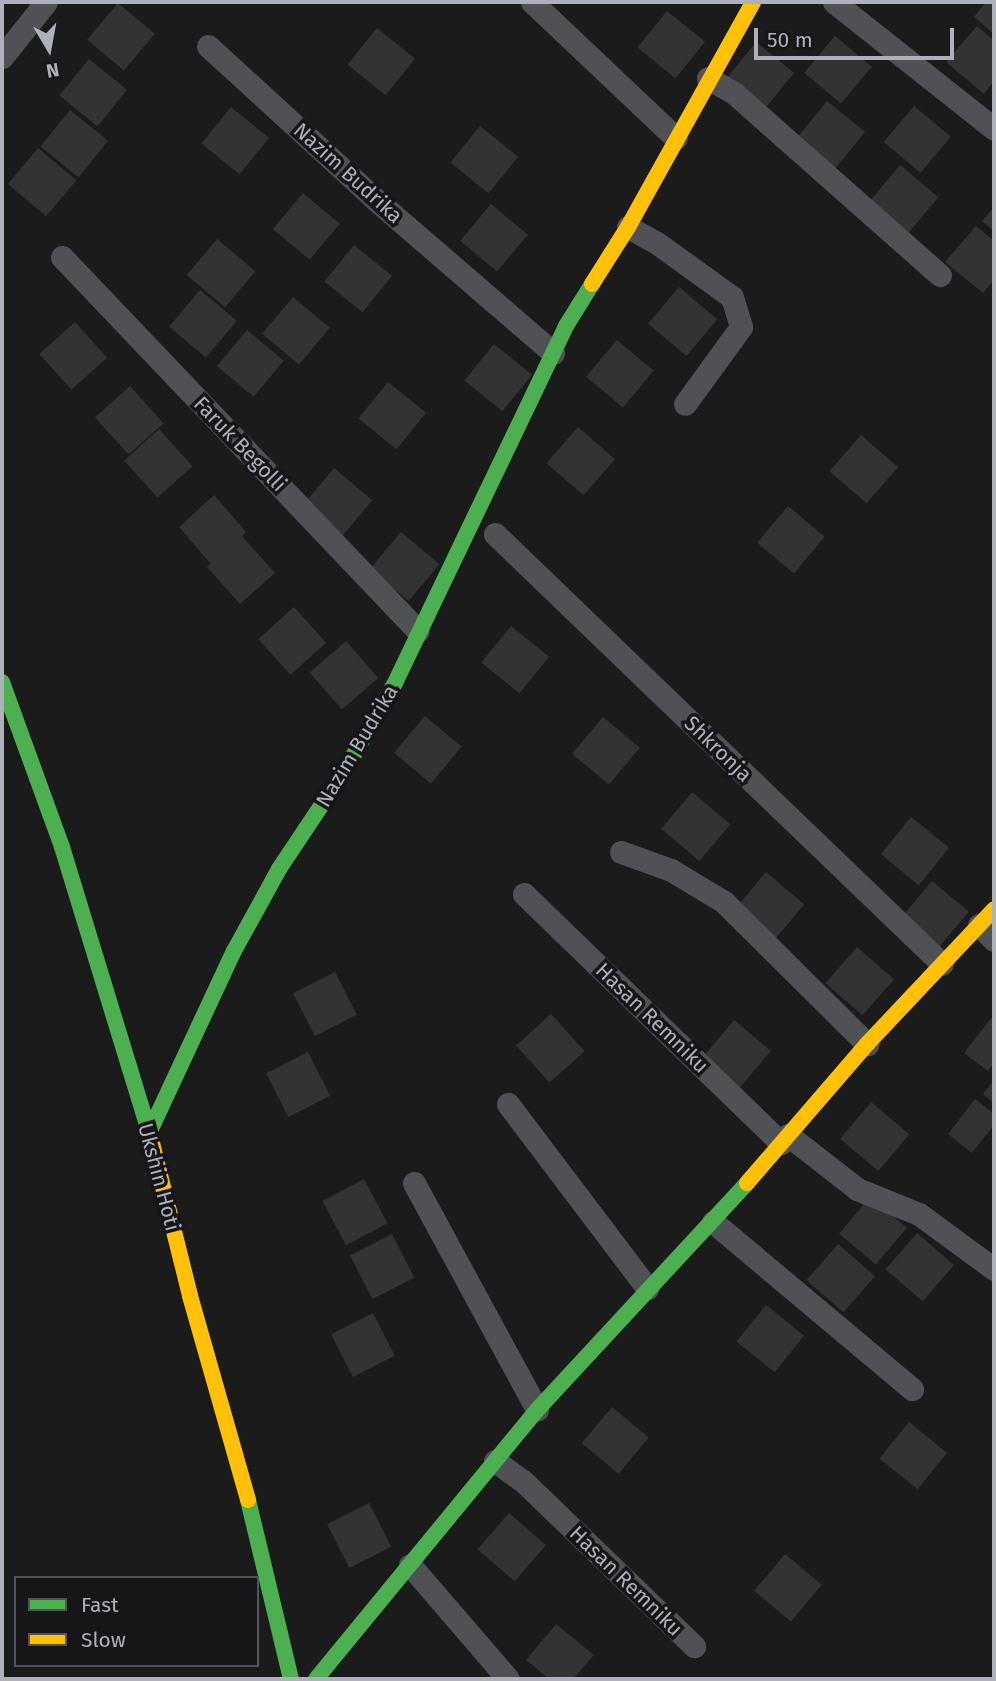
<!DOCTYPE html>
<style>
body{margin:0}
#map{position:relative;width:996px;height:1681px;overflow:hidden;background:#1b1b1b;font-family:"Fira Sans",sans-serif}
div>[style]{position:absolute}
.building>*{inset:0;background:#333334;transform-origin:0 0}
.street>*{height:23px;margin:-11.5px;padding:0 11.5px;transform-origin:11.5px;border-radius:11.5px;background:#505154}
.fast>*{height:16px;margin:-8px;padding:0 8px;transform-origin:8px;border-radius:8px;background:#4caf50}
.slow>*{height:16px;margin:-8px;padding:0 8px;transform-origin:8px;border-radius:8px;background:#ffc107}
span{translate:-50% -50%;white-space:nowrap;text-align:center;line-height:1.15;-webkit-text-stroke:7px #161517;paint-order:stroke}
.street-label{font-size:21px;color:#aeb1ba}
.frame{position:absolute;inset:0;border:4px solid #aeb1ba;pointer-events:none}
.legend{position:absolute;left:14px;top:1576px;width:245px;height:91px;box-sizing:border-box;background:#161517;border:2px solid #535358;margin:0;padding:9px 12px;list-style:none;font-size:21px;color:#aeb1ba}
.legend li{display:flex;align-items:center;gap:14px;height:35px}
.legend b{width:35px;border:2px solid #535358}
.north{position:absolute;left:14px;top:14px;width:70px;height:70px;-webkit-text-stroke:5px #161517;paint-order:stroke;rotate:170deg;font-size:19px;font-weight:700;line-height:28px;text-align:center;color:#aeb1ba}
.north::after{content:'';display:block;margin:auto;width:24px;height:32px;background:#aeb1ba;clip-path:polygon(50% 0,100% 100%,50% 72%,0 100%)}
.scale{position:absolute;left:754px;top:28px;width:200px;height:32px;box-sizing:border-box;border:4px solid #aeb1ba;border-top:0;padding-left:9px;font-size:21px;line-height:24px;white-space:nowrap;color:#aeb1ba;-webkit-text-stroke:5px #161517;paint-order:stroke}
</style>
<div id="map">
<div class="building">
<i style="clip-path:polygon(986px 2px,994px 2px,994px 34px,974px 17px)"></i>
<i style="left:118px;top:3px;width:48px;height:48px;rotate:40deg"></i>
<i style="left:667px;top:11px;width:49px;height:47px;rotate:39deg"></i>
<i style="clip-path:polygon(977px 26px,994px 41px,994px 81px,984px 94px,946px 62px)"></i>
<i style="left:377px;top:28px;width:49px;height:47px;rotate:39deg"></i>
<i style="left:835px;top:36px;width:48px;height:48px;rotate:40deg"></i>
<i style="left:756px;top:42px;width:49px;height:47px;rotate:39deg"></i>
<i style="left:89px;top:59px;width:49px;height:47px;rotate:39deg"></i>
<i style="left:827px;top:101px;width:49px;height:47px;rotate:39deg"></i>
<i style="left:914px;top:106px;width:48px;height:47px;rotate:40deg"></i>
<i style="left:231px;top:107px;width:49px;height:47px;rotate:39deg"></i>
<i style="left:70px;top:110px;width:49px;height:47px;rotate:39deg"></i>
<i style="left:480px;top:126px;width:49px;height:47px;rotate:39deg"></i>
<i style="left:38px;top:148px;width:50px;height:47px;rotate:40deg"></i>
<i style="left:900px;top:165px;width:50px;height:47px;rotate:40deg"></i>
<i style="left:303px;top:193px;width:48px;height:47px;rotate:40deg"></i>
<i style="left:491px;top:204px;width:48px;height:48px;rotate:40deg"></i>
<i style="clip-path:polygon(994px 207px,994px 231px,982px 221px)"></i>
<i style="clip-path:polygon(976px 226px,994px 241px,994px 280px,983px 293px,945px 262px)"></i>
<i style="left:217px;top:239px;width:50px;height:47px;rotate:40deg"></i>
<i style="left:354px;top:245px;width:49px;height:47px;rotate:39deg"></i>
<i style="left:679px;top:287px;width:50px;height:48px;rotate:40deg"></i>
<i style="left:200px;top:290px;width:48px;height:48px;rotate:40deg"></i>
<i style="left:293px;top:297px;width:48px;height:48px;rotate:40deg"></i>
<i style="left:75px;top:322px;width:48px;height:48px;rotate:48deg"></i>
<i style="left:247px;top:330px;width:48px;height:47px;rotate:40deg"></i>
<i style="left:617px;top:340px;width:48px;height:48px;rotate:40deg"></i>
<i style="left:494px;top:344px;width:49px;height:47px;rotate:39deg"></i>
<i style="left:388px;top:382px;width:49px;height:47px;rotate:39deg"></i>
<i style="left:130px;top:386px;width:50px;height:47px;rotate:48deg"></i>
<i style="left:578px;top:427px;width:49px;height:48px;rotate:41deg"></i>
<i style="left:159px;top:429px;width:50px;height:47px;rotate:48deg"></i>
<i style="left:861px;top:435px;width:49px;height:48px;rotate:41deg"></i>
<i style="left:334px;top:468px;width:50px;height:47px;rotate:40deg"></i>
<i style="clip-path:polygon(214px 495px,246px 532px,242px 536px,275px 573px,240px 604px,207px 567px,211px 564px,179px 527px)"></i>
<i style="left:788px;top:506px;width:48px;height:48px;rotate:40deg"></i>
<i style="left:401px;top:532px;width:50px;height:48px;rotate:40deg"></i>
<i style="left:294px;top:607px;width:48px;height:48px;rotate:48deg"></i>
<i style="left:511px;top:626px;width:49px;height:47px;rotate:39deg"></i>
<i style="left:346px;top:641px;width:49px;height:48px;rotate:49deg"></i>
<i style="left:425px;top:716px;width:48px;height:48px;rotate:40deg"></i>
<i style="left:603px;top:717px;width:48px;height:48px;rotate:40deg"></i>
<i style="left:692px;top:792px;width:50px;height:48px;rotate:40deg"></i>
<i style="left:911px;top:817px;width:49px;height:48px;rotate:39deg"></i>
<i style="left:766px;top:872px;width:50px;height:48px;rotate:40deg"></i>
<i style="left:932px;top:881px;width:48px;height:47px;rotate:40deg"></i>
<i style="left:857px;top:947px;width:49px;height:48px;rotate:41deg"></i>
<i style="left:335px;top:972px;width:48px;height:47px;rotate:63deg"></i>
<i style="left:551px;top:1014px;width:50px;height:47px;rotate:48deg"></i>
<i style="clip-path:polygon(991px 1018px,994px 1020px,994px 1063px,988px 1071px,964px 1053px)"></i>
<i style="left:734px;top:1020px;width:48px;height:48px;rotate:40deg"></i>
<i style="left:308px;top:1052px;width:49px;height:47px;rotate:63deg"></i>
<i style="clip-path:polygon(994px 1080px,994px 1103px,983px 1094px)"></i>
<i style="clip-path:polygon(975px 1099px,994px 1114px,994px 1125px,972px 1153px,948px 1134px)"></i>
<i style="left:871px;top:1102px;width:50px;height:48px;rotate:40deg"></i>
<i style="left:364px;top:1179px;width:50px;height:47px;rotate:62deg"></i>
<i style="left:870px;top:1197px;width:48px;height:48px;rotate:40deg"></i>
<i style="left:917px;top:1233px;width:49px;height:48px;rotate:41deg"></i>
<i style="left:392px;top:1234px;width:49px;height:47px;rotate:63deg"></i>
<i style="left:838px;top:1244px;width:49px;height:48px;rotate:41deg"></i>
<i style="left:766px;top:1305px;width:49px;height:47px;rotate:39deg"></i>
<i style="left:373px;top:1313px;width:48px;height:47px;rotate:63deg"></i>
<i style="left:612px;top:1407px;width:48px;height:47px;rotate:40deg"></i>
<i style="left:909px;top:1422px;width:49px;height:47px;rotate:39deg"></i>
<i style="left:369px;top:1503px;width:49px;height:47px;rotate:63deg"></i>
<i style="left:509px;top:1513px;width:49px;height:48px;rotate:41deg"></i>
<i style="left:785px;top:1554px;width:48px;height:48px;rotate:40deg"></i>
<i style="clip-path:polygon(556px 1624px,594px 1655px,573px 1679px,549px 1679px,526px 1660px)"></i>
</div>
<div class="street">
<i style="left:532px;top:2px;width:198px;rotate:43.4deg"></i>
<i style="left:834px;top:2px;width:204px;rotate:38.4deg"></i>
<i style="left:208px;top:46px;width:228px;rotate:42.5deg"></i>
<i style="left:376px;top:200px;width:234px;rotate:40.8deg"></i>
<i style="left:2px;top:57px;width:70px;rotate:-51.3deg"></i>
<i style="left:708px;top:78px;width:30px;rotate:30deg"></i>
<i style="left:734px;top:93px;width:275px;rotate:41.5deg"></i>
<i style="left:628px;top:227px;width:33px;rotate:29deg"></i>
<i style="left:657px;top:243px;width:92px;rotate:35.8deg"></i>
<i style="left:732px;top:297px;width:31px;rotate:73deg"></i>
<i style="left:741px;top:327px;width:95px;rotate:126deg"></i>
<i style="left:62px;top:257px;width:516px;rotate:46.41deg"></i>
<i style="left:495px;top:534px;width:620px;rotate:43.89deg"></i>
<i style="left:621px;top:852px;width:53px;rotate:19.8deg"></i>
<i style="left:671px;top:870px;width:62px;rotate:31.1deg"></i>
<i style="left:724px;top:902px;width:202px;rotate:44.8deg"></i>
<i style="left:524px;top:894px;width:358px;rotate:44.1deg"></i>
<i style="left:979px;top:925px;width:21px;rotate:45deg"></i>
<i style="left:508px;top:1104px;width:231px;rotate:52.9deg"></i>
<i style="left:788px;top:1135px;width:88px;rotate:38deg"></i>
<i style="left:857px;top:1189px;width:67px;rotate:22deg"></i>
<i style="left:919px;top:1214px;width:93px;rotate:36.3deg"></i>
<i style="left:414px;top:1183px;width:258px;rotate:61.5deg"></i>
<i style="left:713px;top:1222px;width:260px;rotate:40deg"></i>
<i style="left:495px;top:1461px;width:34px;rotate:36deg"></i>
<i style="left:523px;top:1481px;width:238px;rotate:44deg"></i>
<i style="left:410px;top:1565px;width:150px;rotate:49.3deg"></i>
</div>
<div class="fast">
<i style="left:2px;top:682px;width:176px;rotate:70deg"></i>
<i style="left:62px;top:847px;width:297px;rotate:73deg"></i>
<i style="left:149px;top:1133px;width:201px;rotate:-65deg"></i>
<i style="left:234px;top:951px;width:94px;rotate:-61.2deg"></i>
<i style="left:279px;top:869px;width:119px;rotate:-56.3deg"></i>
<i style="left:345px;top:770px;width:100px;rotate:-60.1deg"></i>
<i style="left:395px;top:683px;width:396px;rotate:-64.4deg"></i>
<i style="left:566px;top:326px;width:49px;rotate:-58.2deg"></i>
<i style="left:248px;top:1500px;width:184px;rotate:76.5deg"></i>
<i style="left:316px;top:1679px;width:348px;rotate:-50.6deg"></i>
<i style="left:537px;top:1410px;width:309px;rotate:-47.2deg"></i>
</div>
<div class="slow">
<i style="left:592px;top:284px;width:67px;rotate:-57.7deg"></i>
<i style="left:628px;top:227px;width:257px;rotate:-60.9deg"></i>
<i style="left:149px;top:1131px;width:170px;rotate:76deg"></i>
<i style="left:190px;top:1296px;width:212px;rotate:74.1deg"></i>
<i style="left:747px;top:1183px;width:184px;rotate:-49.2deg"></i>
<i style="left:867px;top:1044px;width:185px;rotate:-46.7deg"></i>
</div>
<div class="street-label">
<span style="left:348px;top:173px;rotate:42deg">Nazim Budrika</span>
<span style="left:240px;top:444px;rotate:46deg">Faruk Begolli</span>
<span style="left:357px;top:746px;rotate:-59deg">Nazim Budrika</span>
<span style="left:718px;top:749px;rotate:44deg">Shkronja</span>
<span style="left:652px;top:1018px;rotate:44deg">Hasan Remniku</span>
<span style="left:159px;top:1177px;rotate:75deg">Ukshin Hoti</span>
<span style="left:626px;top:1581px;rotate:44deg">Hasan Remniku</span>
</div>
<div class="frame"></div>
<ul class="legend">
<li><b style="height:9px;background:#4caf50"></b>Fast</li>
<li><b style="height:9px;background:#ffc107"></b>Slow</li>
</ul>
<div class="north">N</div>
<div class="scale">50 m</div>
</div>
